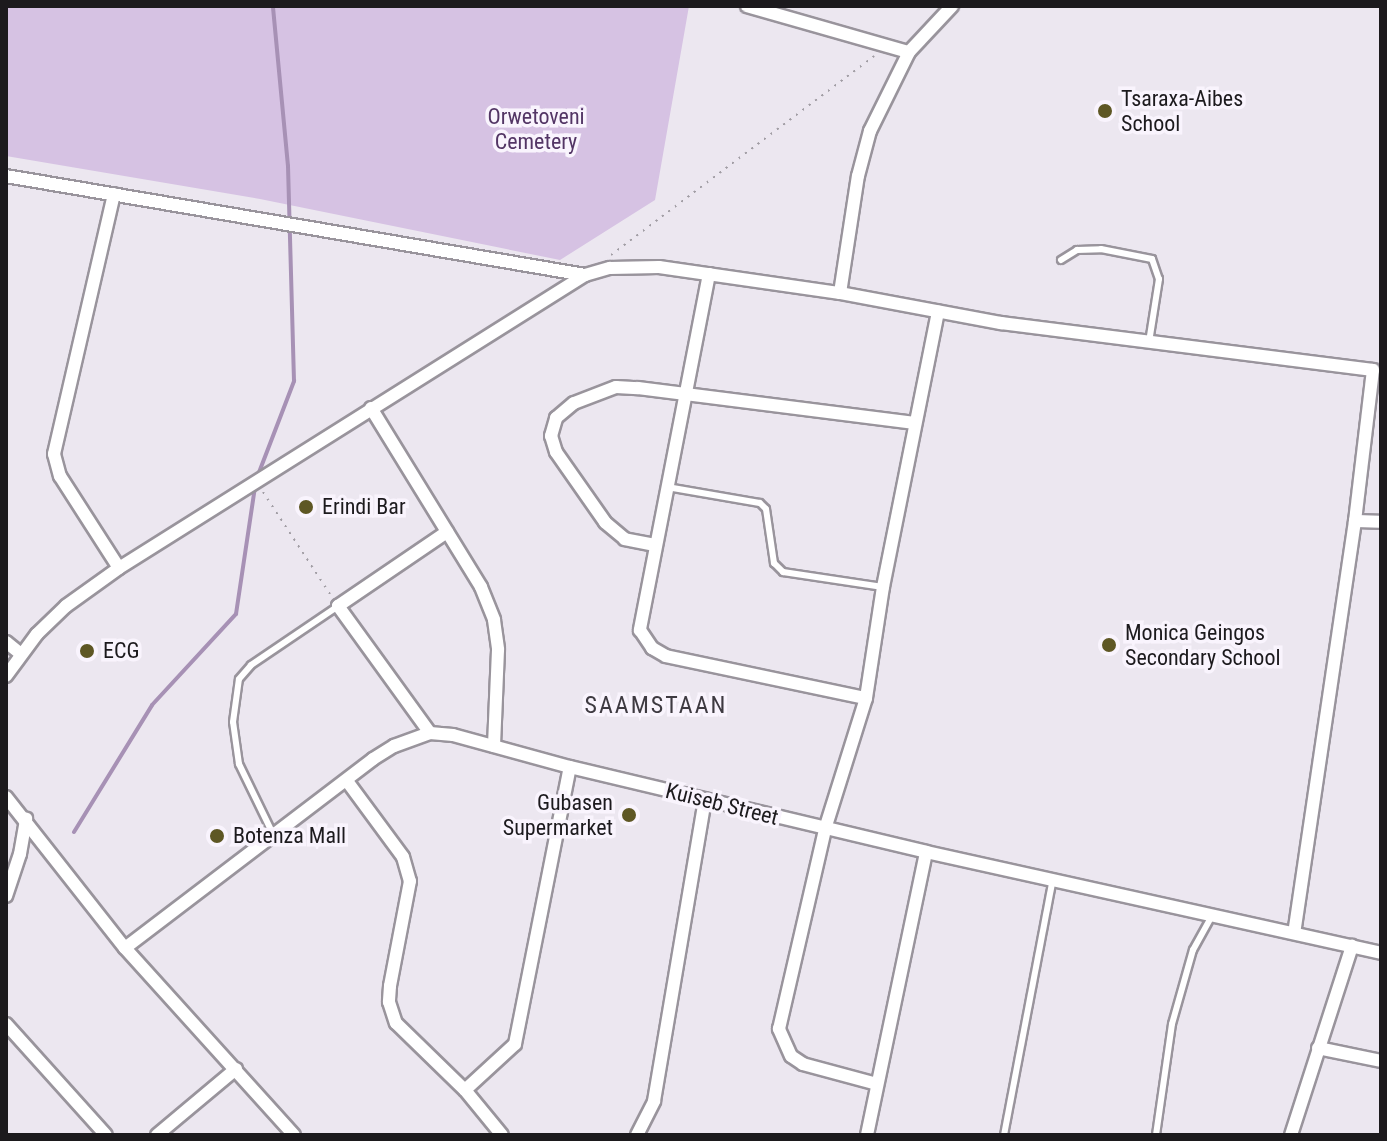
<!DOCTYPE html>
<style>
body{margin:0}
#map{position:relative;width:1387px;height:1141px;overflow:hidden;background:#ece7f0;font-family:"Roboto Condensed",sans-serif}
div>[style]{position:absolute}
.green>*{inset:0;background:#d6c2e3}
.stream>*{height:4px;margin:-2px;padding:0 2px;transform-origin:2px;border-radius:2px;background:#a791b5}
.path>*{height:2px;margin-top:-1px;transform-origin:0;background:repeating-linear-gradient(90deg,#a19da4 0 2px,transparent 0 8px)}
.roads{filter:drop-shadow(2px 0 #99949c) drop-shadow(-2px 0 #99949c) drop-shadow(0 2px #99949c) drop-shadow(0 -2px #99949c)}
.service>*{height:6px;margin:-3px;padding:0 3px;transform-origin:3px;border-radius:3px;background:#fff}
.minor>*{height:12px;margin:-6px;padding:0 6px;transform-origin:6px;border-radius:6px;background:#fff}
.dots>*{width:22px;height:22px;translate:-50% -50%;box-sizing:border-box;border:4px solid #f9f4fd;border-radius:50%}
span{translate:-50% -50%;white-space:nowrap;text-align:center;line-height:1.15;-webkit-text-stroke:7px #f9f4fd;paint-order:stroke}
.poi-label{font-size:22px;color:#1c1a1d}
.left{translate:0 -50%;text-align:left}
.right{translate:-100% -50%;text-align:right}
.park-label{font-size:22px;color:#533565}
.street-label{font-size:22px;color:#1c1a1d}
.neighbourhood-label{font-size:24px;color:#3e3a41;letter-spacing:2px}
.frame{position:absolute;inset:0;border:8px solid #1c1a1d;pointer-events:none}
</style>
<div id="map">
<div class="green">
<i style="clip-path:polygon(6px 6px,689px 6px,655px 200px,560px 260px,260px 199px,6px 156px)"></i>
</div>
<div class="stream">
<i style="left:258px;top:475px;width:101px;rotate:-69deg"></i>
<i style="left:294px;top:381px;width:215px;rotate:-91.6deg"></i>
<i style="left:288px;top:166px;width:161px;rotate:-95.4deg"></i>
<i style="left:74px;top:832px;width:149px;rotate:-58.4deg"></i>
<i style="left:152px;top:705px;width:124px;rotate:-47.3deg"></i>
<i style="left:236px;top:614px;width:128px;rotate:-81.5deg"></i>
</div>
<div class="path">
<i style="left:611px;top:255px;width:330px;rotate:-37.1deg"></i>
<i style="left:263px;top:492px;width:122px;rotate:56.7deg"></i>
</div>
<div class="roads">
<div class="service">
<i style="left:1061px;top:260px;width:19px;rotate:-32deg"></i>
<i style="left:1077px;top:250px;width:24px;rotate:-2deg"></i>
<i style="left:1101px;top:249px;width:52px;rotate:11.1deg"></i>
<i style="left:1152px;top:259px;width:21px;rotate:71deg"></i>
<i style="left:1159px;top:279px;width:64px;rotate:99deg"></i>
<i style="left:667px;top:487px;width:94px;rotate:9.8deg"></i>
<i style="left:760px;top:503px;width:8px;rotate:45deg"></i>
<i style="left:766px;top:509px;width:55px;rotate:81.6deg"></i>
<i style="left:774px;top:563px;width:13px;rotate:45deg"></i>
<i style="left:783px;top:572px;width:101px;rotate:8.5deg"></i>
<i style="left:273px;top:834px;width:78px;rotate:-115.9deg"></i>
<i style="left:239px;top:764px;width:42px;rotate:-98.1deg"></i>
<i style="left:233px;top:722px;width:43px;rotate:-82.1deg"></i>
<i style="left:239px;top:679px;width:18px;rotate:-49deg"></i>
<i style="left:251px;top:665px;width:105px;rotate:-34.1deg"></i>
<i style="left:1004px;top:1135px;width:261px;rotate:-79.2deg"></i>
<i style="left:1156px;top:1135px;width:112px;rotate:-81.8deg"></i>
<i style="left:1172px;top:1024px;width:77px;rotate:-74.2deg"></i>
<i style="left:1193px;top:950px;width:39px;rotate:-61deg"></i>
</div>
<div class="minor">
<i style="left:747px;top:6px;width:168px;rotate:15.9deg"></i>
<i style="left:6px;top:176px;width:587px;rotate:9.7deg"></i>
<i style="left:114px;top:194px;width:267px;rotate:103deg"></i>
<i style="left:54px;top:454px;width:23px;rotate:75deg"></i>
<i style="left:60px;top:476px;width:109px;rotate:57.3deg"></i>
<i style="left:709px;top:274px;width:363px;rotate:101deg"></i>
<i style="left:640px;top:630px;width:22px;rotate:56deg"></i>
<i style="left:652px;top:648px;width:16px;rotate:30deg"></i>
<i style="left:666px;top:656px;width:204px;rotate:11.9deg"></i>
<i style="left:840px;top:293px;width:118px;rotate:-81.3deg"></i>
<i style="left:858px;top:176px;width:47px;rotate:-75.1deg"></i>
<i style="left:870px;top:131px;width:88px;rotate:-63.7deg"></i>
<i style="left:909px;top:52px;width:63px;rotate:-46.9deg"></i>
<i style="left:371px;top:408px;width:210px;rotate:58.4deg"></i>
<i style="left:481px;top:587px;width:35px;rotate:68deg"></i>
<i style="left:494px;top:620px;width:30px;rotate:82deg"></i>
<i style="left:498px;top:650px;width:96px;rotate:92.4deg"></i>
<i style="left:1355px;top:521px;width:26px;rotate:2deg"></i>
<i style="left:655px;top:545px;width:31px;rotate:-169deg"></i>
<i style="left:625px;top:539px;width:26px;rotate:-140deg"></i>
<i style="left:605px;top:522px;width:85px;rotate:-125deg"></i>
<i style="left:556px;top:452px;width:17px;rotate:-107deg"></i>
<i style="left:551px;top:436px;width:19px;rotate:-74deg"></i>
<i style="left:556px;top:418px;width:23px;rotate:-40deg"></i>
<i style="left:574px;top:403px;width:45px;rotate:-20.9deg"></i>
<i style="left:616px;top:387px;width:22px;rotate:3deg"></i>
<i style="left:638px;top:388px;width:279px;rotate:7.2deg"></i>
<i style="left:6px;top:642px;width:19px;rotate:39deg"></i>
<i style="left:6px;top:676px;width:52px;rotate:-53.6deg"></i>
<i style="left:37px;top:634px;width:40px;rotate:-44deg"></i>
<i style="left:66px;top:606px;width:65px;rotate:-35.6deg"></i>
<i style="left:119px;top:568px;width:550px;rotate:-32.16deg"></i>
<i style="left:585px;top:275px;width:26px;rotate:-16deg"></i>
<i style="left:610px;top:268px;width:49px;rotate:-1.2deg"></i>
<i style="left:659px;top:267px;width:183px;rotate:8.2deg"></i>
<i style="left:840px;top:293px;width:164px;rotate:10.6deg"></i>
<i style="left:1001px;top:323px;width:375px;rotate:7.2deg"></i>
<i style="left:1373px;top:370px;width:152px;rotate:96.8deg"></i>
<i style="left:1355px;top:521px;width:416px;rotate:98.4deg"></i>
<i style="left:430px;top:733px;width:157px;rotate:-125.9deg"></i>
<i style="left:338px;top:606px;width:132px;rotate:-34.2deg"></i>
<i style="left:347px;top:781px;width:94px;rotate:53.6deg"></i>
<i style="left:403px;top:857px;width:25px;rotate:74deg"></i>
<i style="left:410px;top:881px;width:107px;rotate:100.8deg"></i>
<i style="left:390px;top:986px;width:16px;rotate:94deg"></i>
<i style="left:389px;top:1002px;width:22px;rotate:72deg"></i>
<i style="left:396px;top:1023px;width:96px;rotate:44.2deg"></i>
<i style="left:465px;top:1090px;width:58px;rotate:50.6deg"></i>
<i style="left:6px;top:797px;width:192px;rotate:51.8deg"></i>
<i style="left:125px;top:948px;width:252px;rotate:47.9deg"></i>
<i style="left:6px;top:896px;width:44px;rotate:-71.6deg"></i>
<i style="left:20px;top:854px;width:36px;rotate:-80deg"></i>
<i style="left:125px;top:948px;width:312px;rotate:-37.3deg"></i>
<i style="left:373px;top:759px;width:25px;rotate:-32deg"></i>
<i style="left:394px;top:746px;width:38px;rotate:-20deg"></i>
<i style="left:430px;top:733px;width:23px;rotate:5deg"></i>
<i style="left:453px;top:735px;width:121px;rotate:15.3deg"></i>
<i style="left:570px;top:767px;width:366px;rotate:13.4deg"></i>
<i style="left:926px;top:852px;width:466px;rotate:12.5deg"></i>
<i style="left:6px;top:1024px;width:149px;rotate:48deg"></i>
<i style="left:1318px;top:1048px;width:64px;rotate:11.7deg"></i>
<i style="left:877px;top:1084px;width:77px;rotate:-164.9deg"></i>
<i style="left:803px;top:1064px;width:14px;rotate:-146deg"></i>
<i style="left:791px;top:1056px;width:30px;rotate:-114deg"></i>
<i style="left:779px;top:1029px;width:205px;rotate:-77deg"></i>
<i style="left:825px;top:829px;width:137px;rotate:-72.6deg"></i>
<i style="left:866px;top:698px;width:112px;rotate:-81.3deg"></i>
<i style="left:883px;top:587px;width:281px;rotate:-78.7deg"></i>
<i style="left:465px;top:1090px;width:68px;rotate:-42.6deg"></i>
<i style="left:515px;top:1044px;width:282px;rotate:-78.8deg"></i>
<i style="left:157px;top:1135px;width:103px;rotate:-39.9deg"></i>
<i style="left:637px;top:1135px;width:38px;rotate:-63deg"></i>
<i style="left:654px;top:1101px;width:306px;rotate:-80.4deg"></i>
<i style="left:867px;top:1135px;width:289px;rotate:-78.2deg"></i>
<i style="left:1291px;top:1135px;width:199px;rotate:-72.1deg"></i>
</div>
</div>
<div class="dots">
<i style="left:1105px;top:111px;background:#5e5724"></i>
<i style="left:306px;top:507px;background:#5e5724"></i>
<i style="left:1109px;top:645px;background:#5e5724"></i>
<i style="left:87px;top:651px;background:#5e5724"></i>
<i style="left:629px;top:815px;background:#5e5724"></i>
<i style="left:217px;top:836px;background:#5e5724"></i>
</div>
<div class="poi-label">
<span class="left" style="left:1121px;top:111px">Tsaraxa-Aibes<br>School</span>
<span class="left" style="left:322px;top:507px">Erindi Bar</span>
<span class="left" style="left:1125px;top:645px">Monica Geingos<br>Secondary School</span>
<span class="left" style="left:103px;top:651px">ECG</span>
<span class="right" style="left:613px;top:815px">Gubasen<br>Supermarket</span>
<span class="left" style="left:233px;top:836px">Botenza Mall</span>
</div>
<div class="park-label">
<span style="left:536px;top:129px">Orwetoveni<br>Cemetery</span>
</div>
<div class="street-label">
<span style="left:722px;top:804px;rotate:14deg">Kuiseb Street</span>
</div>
<div class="neighbourhood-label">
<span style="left:656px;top:706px">SAAMSTAAN</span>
</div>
<div class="frame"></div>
</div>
